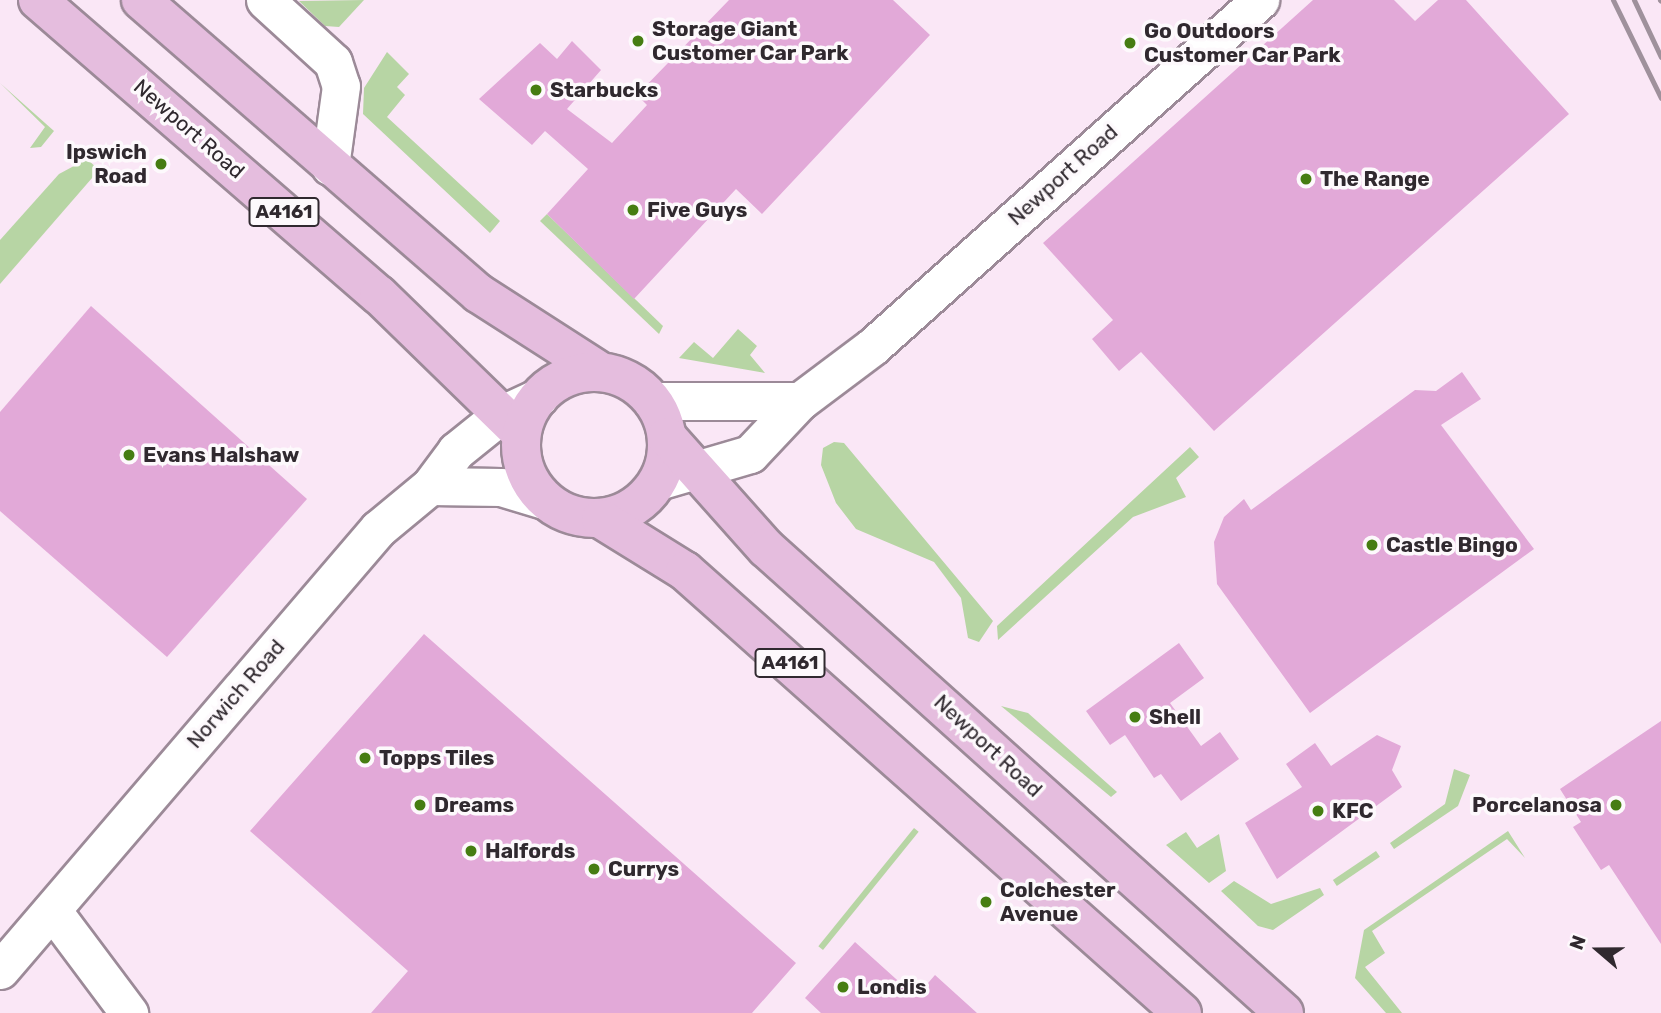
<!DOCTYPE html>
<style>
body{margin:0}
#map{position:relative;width:1661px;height:1013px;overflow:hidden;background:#fae7f6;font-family:Rubik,sans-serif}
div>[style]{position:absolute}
.green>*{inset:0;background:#b7d5a4;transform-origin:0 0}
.building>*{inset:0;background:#e2a9d8}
.roads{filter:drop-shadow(2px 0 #9c8a98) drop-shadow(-2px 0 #9c8a98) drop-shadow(0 2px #9c8a98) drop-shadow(0 -2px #9c8a98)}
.minor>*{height:37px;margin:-18.5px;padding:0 18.5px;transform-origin:18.5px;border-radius:18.5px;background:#fff}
.primary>*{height:38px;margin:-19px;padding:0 19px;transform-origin:19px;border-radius:19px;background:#e5bdde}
.primary>.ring{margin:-19px;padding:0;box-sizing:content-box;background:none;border:38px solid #e5bdde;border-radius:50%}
.rail>*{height:5px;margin:-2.5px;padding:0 2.5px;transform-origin:2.5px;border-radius:2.5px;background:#9f919c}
.dots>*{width:19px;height:19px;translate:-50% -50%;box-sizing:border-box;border:4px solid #fdf9fc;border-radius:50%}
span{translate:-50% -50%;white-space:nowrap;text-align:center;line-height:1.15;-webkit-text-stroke:7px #fdf9fc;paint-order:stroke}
.shield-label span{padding:2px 5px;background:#fdf9fc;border:2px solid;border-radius:5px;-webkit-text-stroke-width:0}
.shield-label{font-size:19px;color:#30292f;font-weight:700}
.poi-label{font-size:21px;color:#30292f;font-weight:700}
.left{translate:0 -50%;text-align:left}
.right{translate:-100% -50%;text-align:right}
.street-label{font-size:21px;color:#30292f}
.north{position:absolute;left:1563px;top:915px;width:70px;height:70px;-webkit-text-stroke:5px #fdf9fc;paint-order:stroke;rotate:290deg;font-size:19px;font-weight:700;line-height:28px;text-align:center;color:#30292f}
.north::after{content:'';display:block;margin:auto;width:24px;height:32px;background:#30292f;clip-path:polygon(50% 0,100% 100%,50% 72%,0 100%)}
</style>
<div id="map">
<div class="green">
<i style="clip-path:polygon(364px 0,339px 27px,325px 26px,299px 1px)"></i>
<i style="clip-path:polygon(387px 52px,409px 74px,397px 87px,405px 95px,387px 117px,500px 221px,490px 233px,363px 114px,364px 88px)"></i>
<i style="clip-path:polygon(0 83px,54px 131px,41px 147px,30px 148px,45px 127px)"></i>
<i style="clip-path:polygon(87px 159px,99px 170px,0 284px,0 240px,59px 174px)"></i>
<i style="clip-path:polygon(547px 214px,663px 326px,659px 334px,540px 221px)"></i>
<i style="clip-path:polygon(738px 329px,757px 346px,750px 355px,765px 373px,679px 358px,694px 342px,713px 358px)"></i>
<i style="clip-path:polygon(834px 442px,844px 443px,993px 621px,979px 642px,968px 638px,961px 598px,934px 562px,856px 529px,836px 503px,821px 465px,823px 448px)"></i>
<i style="clip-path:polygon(1190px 447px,1199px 457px,1176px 478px,1186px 497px,1133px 517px,998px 640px,997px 626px)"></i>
<i style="clip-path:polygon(1001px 706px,1028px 713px,1117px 792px,1111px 797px)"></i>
<i style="clip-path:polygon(1454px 769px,1470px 775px,1458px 806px,1394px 849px,1390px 843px,1445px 804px)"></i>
<i style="left:914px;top:828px;width:6px;height:152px;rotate:39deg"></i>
<i style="clip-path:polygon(1508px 831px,1525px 858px,1507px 839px,1372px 931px,1385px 953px,1365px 967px,1402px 1013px,1386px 1013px,1355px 978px,1364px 930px)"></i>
<i style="clip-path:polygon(1186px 832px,1197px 848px,1219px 834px,1226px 871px,1209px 883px,1166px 845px)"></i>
<i style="left:1376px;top:851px;width:7px;height:52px;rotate:56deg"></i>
<i style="clip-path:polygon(1234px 881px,1271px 904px,1320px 888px,1324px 895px,1273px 930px,1258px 926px,1221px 891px)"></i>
</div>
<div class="building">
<i style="clip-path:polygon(729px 0,893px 0,930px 35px,762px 214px,736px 189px,634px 299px,547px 214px,588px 169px,545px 131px,532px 145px,479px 99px,540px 43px,557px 59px,572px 41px,601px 70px,567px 109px,612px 143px,647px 105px,637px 95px)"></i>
<i style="clip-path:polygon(1313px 0,1394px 0,1415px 21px,1438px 0,1466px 0,1569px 114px,1214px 431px,1141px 352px,1119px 371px,1092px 339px,1113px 320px,1043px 243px)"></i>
<i style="clip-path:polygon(91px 306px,307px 499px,167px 657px,0 511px,0 412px)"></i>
<i style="clip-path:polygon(1462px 372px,1481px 399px,1441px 425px,1534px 549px,1310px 713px,1217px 584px,1214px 542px,1224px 517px,1244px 499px,1251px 510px,1415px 390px,1436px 391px)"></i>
<i style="clip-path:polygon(424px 634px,796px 963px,752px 1013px,371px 1013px,408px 971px,250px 831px)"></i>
<i style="clip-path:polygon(1179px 643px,1204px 678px,1170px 703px,1201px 746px,1220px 732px,1239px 759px,1181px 801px,1161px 774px,1154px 778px,1125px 735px,1110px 745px,1086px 711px)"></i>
<i style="clip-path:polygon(1661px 721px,1661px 944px,1609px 865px,1601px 870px,1573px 827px,1581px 822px,1560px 789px)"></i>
<i style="clip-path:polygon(1377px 735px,1401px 746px,1392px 770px,1402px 787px,1277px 879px,1245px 823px,1302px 787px,1286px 764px,1315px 743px,1331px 766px)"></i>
<i style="clip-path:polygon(855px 942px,916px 997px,935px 975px,977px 1013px,821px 1013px,805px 998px)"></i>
</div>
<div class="roads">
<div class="minor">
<i style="left:265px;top:0;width:92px;rotate:42.4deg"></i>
<i style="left:333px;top:62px;width:25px;rotate:72deg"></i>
<i style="left:341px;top:86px;width:81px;rotate:97.8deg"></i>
<i style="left:652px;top:401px;width:148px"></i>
<i style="left:658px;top:481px;width:96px;rotate:-16.4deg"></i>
<i style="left:750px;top:454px;width:73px;rotate:-46.7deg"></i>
<i style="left:800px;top:401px;width:90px;rotate:-36.9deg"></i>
<i style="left:872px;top:347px;width:521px;rotate:-41.81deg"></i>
<i style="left:430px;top:486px;width:71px;rotate:0.8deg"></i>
<i style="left:501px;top:487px;width:45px;rotate:16.8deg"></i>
<i style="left:52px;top:910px;width:129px;rotate:53.2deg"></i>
<i style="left:0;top:970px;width:581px;rotate:-49.4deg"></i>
<i style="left:378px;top:529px;width:67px;rotate:-39.6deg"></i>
<i style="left:430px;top:486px;width:44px;rotate:-53.4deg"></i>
<i style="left:456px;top:451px;width:59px;rotate:-38.8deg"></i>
<i style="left:502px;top:414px;width:41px;rotate:-24.7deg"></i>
</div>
<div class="primary">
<i style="left:38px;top:0;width:451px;rotate:40.9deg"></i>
<i style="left:379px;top:295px;width:198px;rotate:44.2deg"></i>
<i style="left:141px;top:0;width:447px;rotate:41deg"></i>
<i style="left:478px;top:293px;width:146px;rotate:32.7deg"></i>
<i class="ring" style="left:521px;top:372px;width:108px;height:108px"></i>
<i style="left:667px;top:437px;width:149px;rotate:48.3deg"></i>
<i style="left:766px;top:548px;width:696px;rotate:41.91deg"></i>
<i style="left:601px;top:519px;width:99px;rotate:31.8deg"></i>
<i style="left:685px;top:571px;width:665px;rotate:41.65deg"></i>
</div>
</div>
<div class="rail">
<i style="left:1613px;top:0;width:109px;rotate:63.9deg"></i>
<i style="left:1634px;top:0;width:63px;rotate:64.7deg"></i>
<i style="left:1660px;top:0;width:1px;rotate:45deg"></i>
</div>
<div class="dots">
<i style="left:638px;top:41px;background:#467d12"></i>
<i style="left:1130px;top:43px;background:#467d12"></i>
<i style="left:536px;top:90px;background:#467d12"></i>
<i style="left:161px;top:164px;background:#467d12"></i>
<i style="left:1306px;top:179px;background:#467d12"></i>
<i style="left:633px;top:210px;background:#467d12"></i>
<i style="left:129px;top:455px;background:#467d12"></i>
<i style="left:1372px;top:545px;background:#467d12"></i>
<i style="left:1135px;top:717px;background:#467d12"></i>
<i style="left:365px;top:758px;background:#467d12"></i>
<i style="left:420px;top:805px;background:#467d12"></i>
<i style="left:1616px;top:805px;background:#467d12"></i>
<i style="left:1318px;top:811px;background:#467d12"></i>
<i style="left:471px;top:851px;background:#467d12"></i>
<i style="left:594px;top:869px;background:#467d12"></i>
<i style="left:986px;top:902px;background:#467d12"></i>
<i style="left:843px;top:987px;background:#467d12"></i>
</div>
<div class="shield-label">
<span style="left:284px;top:212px">A4161</span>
<span style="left:790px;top:663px">A4161</span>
</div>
<div class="poi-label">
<span class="left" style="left:652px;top:41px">Storage Giant<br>Customer Car Park</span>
<span class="left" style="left:1144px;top:43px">Go Outdoors<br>Customer Car Park</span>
<span class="left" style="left:550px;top:90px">Starbucks</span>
<span class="right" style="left:147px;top:164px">Ipswich<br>Road</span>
<span class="left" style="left:1320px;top:179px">The Range</span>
<span class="left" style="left:647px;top:210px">Five Guys</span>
<span class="left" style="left:143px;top:455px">Evans Halshaw</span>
<span class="left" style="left:1386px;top:545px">Castle Bingo</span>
<span class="left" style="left:1149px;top:717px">Shell</span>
<span class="left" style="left:379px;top:758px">Topps Tiles</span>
<span class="left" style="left:434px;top:805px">Dreams</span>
<span class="right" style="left:1602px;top:805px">Porcelanosa</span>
<span class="left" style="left:1332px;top:811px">KFC</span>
<span class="left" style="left:485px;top:851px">Halfords</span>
<span class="left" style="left:608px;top:869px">Currys</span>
<span class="left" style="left:1000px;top:902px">Colchester<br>Avenue</span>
<span class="left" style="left:857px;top:987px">Londis</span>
</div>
<div class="street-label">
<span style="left:189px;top:129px;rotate:41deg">Newport Road</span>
<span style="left:1063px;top:175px;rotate:-42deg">Newport Road</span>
<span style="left:236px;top:694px;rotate:-49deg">Norwich Road</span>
<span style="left:988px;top:746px;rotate:43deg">Newport Road</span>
</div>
<div class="north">N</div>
</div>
